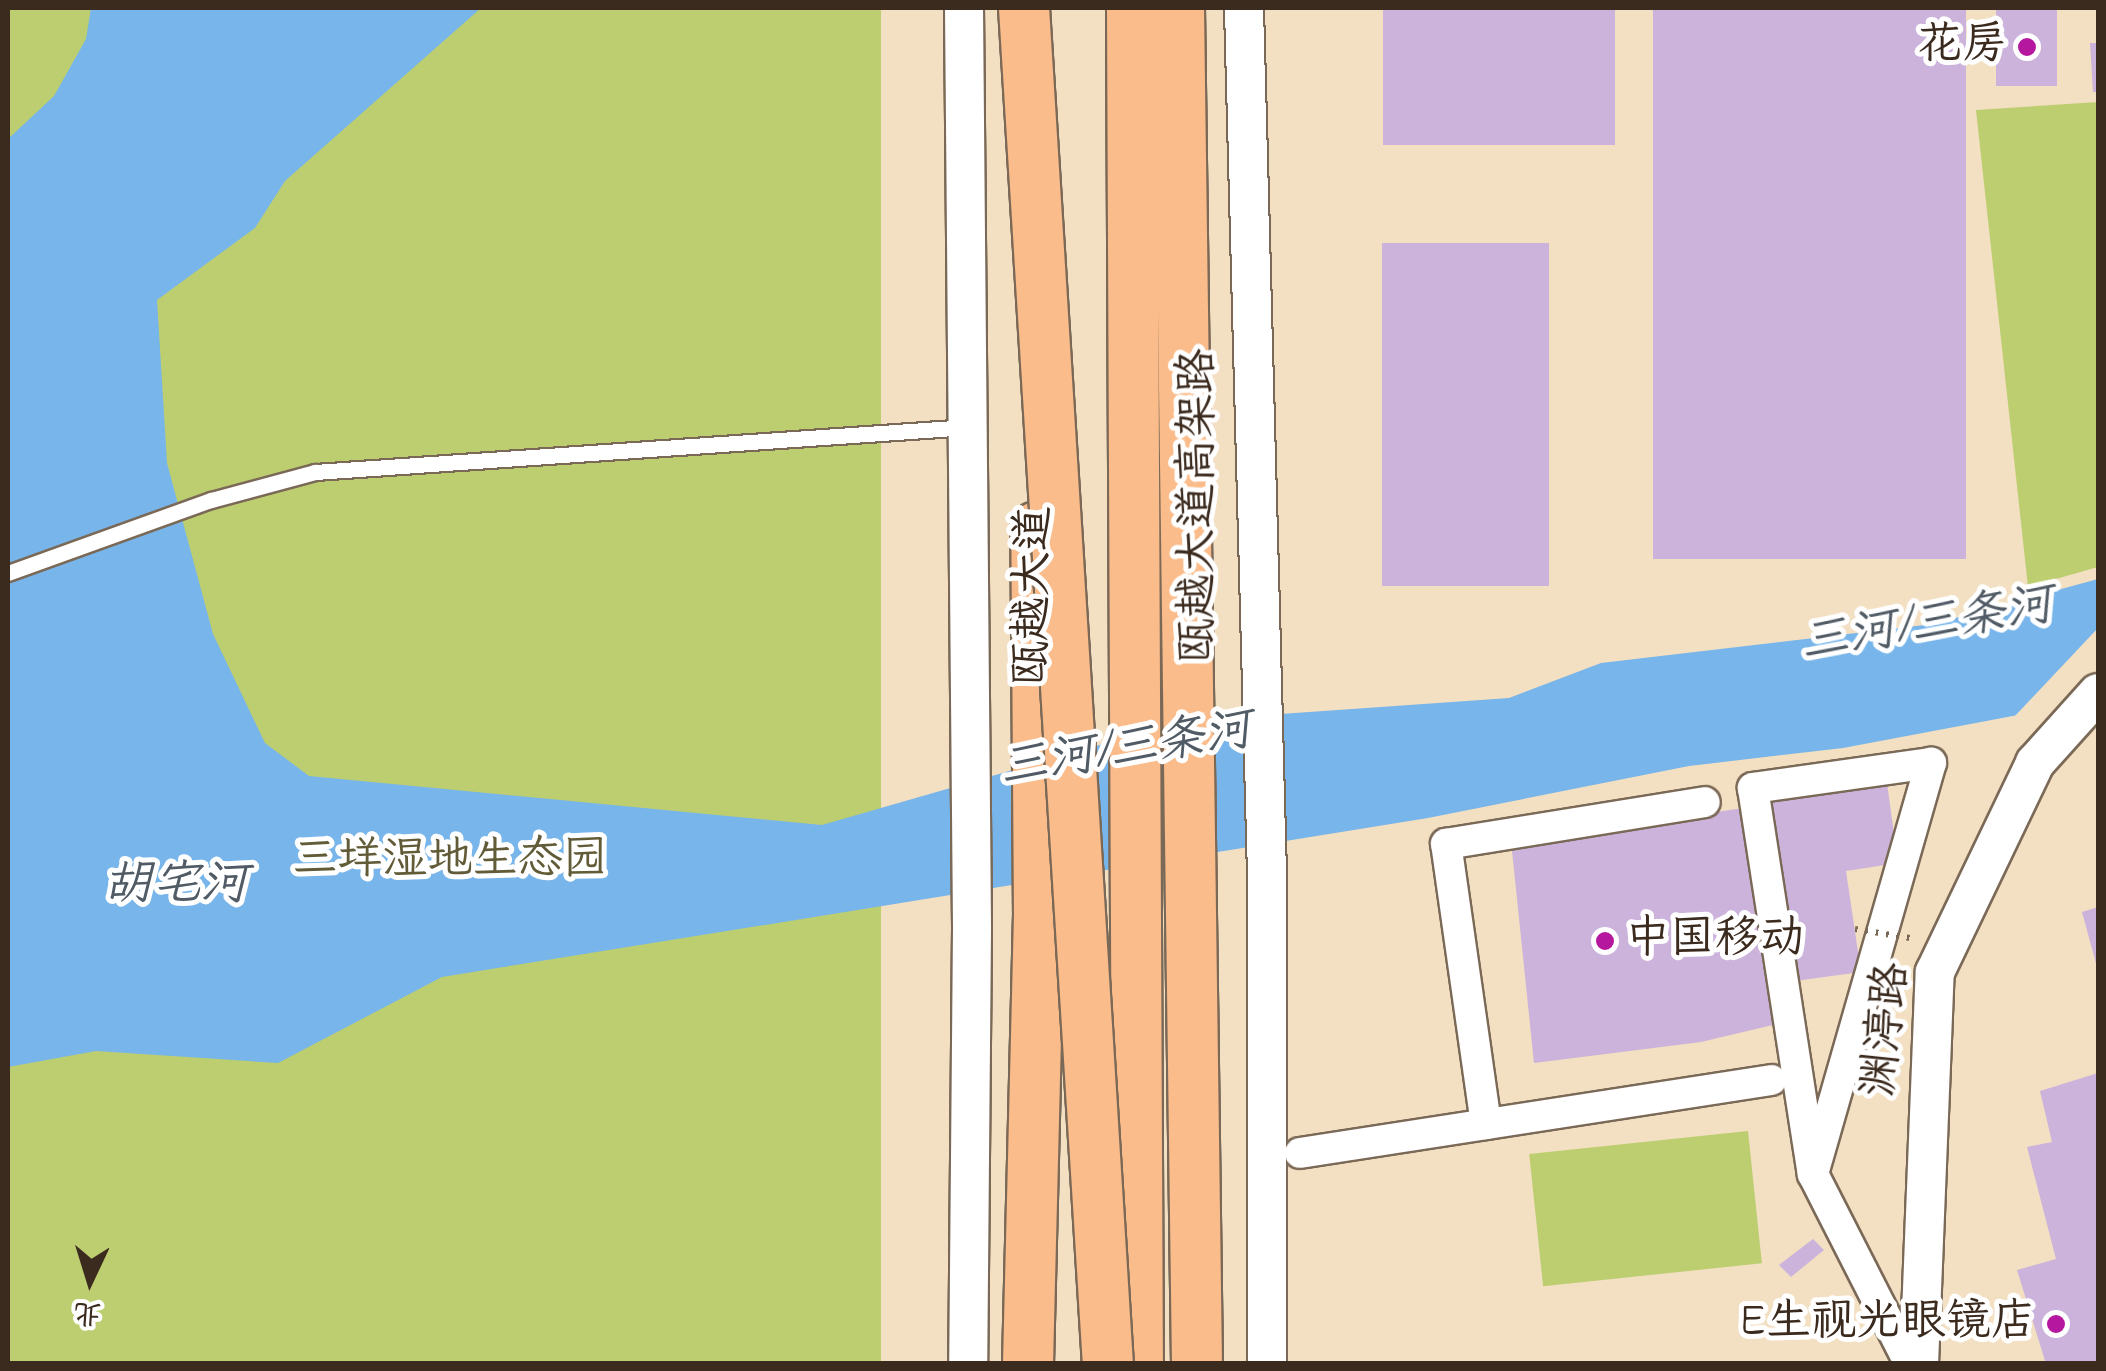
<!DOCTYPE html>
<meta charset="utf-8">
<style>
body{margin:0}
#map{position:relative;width:2106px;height:1371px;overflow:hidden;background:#f3dfc1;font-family:"Indie Flower","LXGW WenKai TC",sans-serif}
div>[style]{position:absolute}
.green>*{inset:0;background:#bdce71;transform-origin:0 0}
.water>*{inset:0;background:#77b5ea}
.pier>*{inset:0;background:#f3dfc1}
.building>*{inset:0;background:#cbb3dc;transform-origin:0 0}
.roads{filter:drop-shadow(2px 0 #7b6957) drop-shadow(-2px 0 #7b6957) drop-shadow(0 2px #7b6957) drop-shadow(0 -2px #7b6957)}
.service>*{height:15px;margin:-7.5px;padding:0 7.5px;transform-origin:7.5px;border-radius:7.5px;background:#fff}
.minor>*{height:30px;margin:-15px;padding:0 15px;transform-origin:15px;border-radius:15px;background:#fff}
.tertiary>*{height:38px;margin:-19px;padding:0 19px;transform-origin:19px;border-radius:19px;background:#fff}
.trunk>*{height:50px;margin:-25px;padding:0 25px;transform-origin:25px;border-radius:25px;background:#fabc8b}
.path-bridge>*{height:6px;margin-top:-3px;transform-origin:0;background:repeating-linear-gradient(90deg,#7b6957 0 2.5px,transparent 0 10.5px)}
.bridges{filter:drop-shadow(2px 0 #7b6957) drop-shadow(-2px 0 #7b6957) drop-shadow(0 2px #7b6957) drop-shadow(0 -2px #7b6957)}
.trunk-bridge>*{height:50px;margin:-25px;padding:0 25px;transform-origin:25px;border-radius:25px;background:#fabc8b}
.dots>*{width:28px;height:28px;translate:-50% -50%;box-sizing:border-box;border:5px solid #fff;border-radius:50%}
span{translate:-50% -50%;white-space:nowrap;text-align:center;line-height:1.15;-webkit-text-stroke:10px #fff;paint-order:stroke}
.poi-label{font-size:45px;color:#3b2a1e}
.right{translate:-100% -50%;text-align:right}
.left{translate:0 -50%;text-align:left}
.street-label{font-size:45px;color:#3b2a1e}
.park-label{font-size:45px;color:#625b37}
.water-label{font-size:48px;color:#505b65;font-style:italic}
.frame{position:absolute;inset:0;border:10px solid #3b2a1e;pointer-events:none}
.north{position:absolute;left:40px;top:1231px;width:100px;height:100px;-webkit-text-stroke:8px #fff;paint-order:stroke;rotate:184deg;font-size:28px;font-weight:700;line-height:40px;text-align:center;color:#3b2a1e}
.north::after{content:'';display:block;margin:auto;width:35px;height:45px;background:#3b2a1e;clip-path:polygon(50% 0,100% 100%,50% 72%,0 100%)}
</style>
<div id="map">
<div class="green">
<i style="left:8px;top:8px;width:873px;height:1356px"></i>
<i style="clip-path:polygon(2098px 102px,2098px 567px,2028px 587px,1976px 110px)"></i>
<i style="left:1748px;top:1131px;width:133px;height:220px;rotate:84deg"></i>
</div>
<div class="water">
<i style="clip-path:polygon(91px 8px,481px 8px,285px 181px,255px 228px,157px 300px,167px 463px,213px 634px,265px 743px,309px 776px,822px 825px,1183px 721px,1509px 698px,1601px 663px,1933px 624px,2098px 579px,2098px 700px,1843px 748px,1689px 766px,1428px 818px,442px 977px,278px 1063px,96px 1051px,8px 1067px,8px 139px,54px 96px,86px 39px)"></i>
</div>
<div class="pier">
<i style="clip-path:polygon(2098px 628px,2098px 705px,2014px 717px)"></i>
</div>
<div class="building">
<i style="left:1383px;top:8px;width:232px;height:137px"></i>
<i style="left:1653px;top:8px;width:313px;height:551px"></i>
<i style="left:1996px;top:8px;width:61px;height:78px"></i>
<i style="clip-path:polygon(2090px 43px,2098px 43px,2098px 92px,2093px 92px)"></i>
<i style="left:1549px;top:243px;width:343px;height:167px;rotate:90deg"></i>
<i style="clip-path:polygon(1887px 783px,1898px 863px,1846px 871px,1861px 972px,1795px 981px,1767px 801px)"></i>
<i style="clip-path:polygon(1744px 808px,1777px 1024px,1701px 1042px,1534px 1063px,1511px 841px)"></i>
<i style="clip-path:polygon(2098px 907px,2098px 967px,2097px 967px,2082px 912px)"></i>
<i style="clip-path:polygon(2098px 1073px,2098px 1364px,2046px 1364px,2017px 1270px,2056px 1259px,2027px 1147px,2052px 1142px,2040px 1091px)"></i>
<i style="clip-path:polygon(1813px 1239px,1824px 1250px,1791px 1277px,1779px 1265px)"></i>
</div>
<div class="roads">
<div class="service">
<i style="left:8px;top:573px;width:216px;rotate:-19.8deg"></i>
<i style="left:211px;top:500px;width:108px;rotate:-15.1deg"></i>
<i style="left:315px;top:472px;width:655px;rotate:-3.94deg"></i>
</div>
<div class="minor">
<i style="left:1486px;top:1124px;width:283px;rotate:-98.1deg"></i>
<i style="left:1446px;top:844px;width:262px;rotate:-9.2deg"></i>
<i style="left:1300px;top:1153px;width:477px;rotate:-8.8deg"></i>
<i style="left:1813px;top:1174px;width:428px;rotate:-74deg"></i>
<i style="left:1931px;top:763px;width:180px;rotate:172deg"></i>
<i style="left:1753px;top:788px;width:391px;rotate:81.2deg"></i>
<i style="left:1813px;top:1174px;width:213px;rotate:63deg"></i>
</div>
<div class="tertiary">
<i style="left:964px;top:8px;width:921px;rotate:89.5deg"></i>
<i style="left:972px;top:929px;width:435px;rotate:90.5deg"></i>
<i style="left:1244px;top:8px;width:865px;rotate:88.48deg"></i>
<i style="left:1267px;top:873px;width:491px;rotate:90deg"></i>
<i style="left:1919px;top:1364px;width:392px;rotate:-87.7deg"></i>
<i style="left:1935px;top:972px;width:232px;rotate:-64.4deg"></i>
<i style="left:2035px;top:763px;width:94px;rotate:-48deg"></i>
</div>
<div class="trunk">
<i style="left:1132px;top:8px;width:1356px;rotate:89.75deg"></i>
<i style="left:1179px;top:8px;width:1356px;rotate:89.24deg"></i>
<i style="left:1028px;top:1364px;width:449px;rotate:-88.6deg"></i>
<i style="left:1039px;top:915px;width:388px;rotate:-90.4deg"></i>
</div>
</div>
<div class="path-bridge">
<i style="left:1855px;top:929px;width:62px;rotate:9.3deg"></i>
</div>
<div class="bridges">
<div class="trunk-bridge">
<i style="left:1024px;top:8px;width:1359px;rotate:86.46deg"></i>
</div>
</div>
<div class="dots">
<i style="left:2027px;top:47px;background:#b5179e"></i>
<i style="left:1605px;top:941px;background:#b5179e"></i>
<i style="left:2056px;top:1324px;background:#b5179e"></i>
</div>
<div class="poi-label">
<span class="right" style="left:2007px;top:47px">花房</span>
<span class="left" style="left:1625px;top:941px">中国移动</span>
<span class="right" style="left:2036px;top:1324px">E生视光眼镜店</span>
</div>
<div class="street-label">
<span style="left:1200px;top:506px;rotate:-90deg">瓯越大道高架路</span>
<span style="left:1035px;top:596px;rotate:-89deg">瓯越大道</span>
<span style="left:1888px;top:1030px;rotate:-84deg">渊渟路</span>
</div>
<div class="park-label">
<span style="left:450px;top:862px">三垟湿地生态园</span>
</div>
<div class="water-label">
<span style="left:1927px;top:626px;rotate:-9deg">三河/三条河</span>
<span style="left:1126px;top:751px;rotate:-9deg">三河/三条河</span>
<span style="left:176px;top:887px">胡宅河</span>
</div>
<div class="frame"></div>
<div class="north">北</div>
</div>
